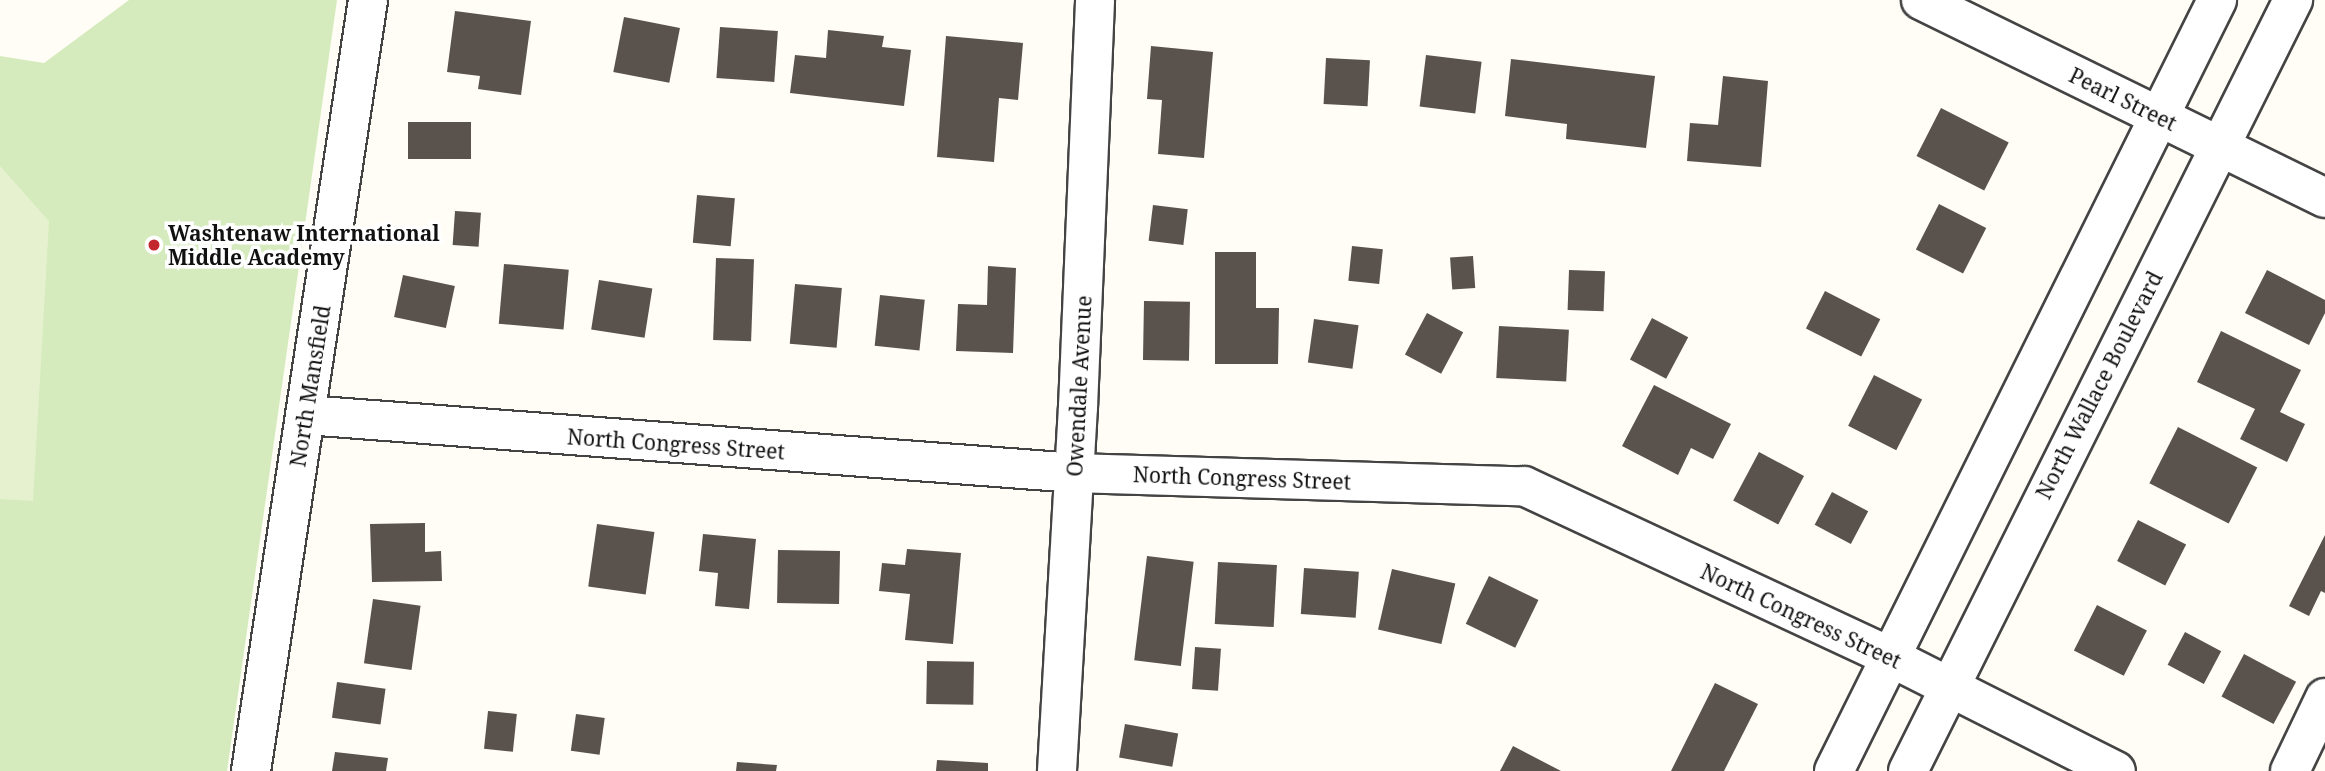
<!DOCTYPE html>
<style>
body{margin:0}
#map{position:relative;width:2325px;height:771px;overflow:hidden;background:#fffdf5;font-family:"Noto Serif",serif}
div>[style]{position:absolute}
.green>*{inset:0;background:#d5ebbd}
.pitch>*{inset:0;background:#e6f2cf}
.building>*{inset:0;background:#5a524d;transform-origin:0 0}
.roads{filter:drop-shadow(2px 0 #444) drop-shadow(-2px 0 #444) drop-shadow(0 2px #444) drop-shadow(0 -2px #444)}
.minor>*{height:38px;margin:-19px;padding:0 19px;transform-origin:19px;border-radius:19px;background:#fff}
.dots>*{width:19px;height:19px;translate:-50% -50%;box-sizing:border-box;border:4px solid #fff;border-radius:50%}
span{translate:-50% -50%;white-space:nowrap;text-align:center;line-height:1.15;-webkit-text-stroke:7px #fff;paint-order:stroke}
.street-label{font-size:21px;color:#111}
.poi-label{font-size:21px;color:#111;font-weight:700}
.left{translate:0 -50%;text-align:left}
</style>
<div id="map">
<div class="green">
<i style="clip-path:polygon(129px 0,337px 0,227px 771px,0 771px,0 56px,44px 63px)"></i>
</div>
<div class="pitch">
<i style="clip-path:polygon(0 166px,49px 221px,33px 501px,0 499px)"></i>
</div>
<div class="building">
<i style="clip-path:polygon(455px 11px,531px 21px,521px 95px,478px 89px,480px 76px,447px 72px)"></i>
<i style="left:624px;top:17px;width:57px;height:56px;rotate:11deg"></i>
<i style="left:720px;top:27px;width:58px;height:51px;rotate:4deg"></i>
<i style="clip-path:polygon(828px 30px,884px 36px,882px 47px,911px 50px,904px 106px,790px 93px,795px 55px,826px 58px)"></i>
<i style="clip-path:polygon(946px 36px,1023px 43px,1018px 100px,999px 98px,994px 162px,937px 157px)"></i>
<i style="clip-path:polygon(1151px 46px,1213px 52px,1204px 158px,1158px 154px,1162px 100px,1147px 99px)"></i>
<i style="left:1426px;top:55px;width:56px;height:52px;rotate:7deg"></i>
<i style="left:1326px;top:58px;width:44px;height:46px;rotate:3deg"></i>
<i style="clip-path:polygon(1511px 59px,1655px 76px,1646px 148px,1566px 139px,1567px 124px,1505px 116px)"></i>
<i style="clip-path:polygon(1723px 76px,1768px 81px,1761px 167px,1687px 161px,1690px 123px,1718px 125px)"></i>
<i style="left:1941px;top:108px;width:76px;height:54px;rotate:27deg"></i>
<i style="left:408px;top:122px;width:63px;height:37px"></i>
<i style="left:697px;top:195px;width:38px;height:48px;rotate:5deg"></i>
<i style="left:1939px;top:204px;width:53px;height:51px;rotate:27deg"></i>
<i style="left:1153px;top:205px;width:35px;height:36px;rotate:7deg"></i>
<i style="left:455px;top:211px;width:26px;height:34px;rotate:4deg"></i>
<i style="left:1352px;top:246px;width:31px;height:35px;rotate:6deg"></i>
<i style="clip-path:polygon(1215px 252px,1256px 252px,1256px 308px,1279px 308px,1278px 364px,1215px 364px)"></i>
<i style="left:1473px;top:256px;width:32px;height:23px;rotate:86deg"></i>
<i style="left:716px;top:258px;width:38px;height:82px;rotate:2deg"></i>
<i style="left:504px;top:264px;width:65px;height:60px;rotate:5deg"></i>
<i style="clip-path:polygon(988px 266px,1016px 268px,1013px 353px,956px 351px,958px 304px,987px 305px)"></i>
<i style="left:1569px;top:270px;width:36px;height:40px;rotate:2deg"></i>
<i style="clip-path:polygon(2267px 270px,2325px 300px,2325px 313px,2309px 345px,2245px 313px)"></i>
<i style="left:403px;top:275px;width:53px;height:43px;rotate:12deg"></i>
<i style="left:599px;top:280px;width:54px;height:50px;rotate:9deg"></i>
<i style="left:795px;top:284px;width:47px;height:60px;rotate:5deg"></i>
<i style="left:1825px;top:291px;width:62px;height:42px;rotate:27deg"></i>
<i style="left:880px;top:295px;width:45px;height:51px;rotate:6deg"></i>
<i style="left:1144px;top:301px;width:46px;height:59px;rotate:1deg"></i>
<i style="left:1427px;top:313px;width:41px;height:47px;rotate:28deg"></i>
<i style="left:1652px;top:318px;width:41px;height:47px;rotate:28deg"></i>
<i style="left:1314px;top:319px;width:45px;height:44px;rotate:8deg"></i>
<i style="left:1499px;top:326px;width:70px;height:52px;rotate:3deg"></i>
<i style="clip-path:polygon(2221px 331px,2301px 370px,2280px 412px,2305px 424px,2287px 462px,2240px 439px,2255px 409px,2197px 382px)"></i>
<i style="left:1874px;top:375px;width:54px;height:57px;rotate:27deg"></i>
<i style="clip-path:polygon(1654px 385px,1731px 424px,1713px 459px,1691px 448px,1678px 475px,1622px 446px)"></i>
<i style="left:2178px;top:427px;width:89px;height:63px;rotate:27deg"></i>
<i style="left:1759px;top:452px;width:51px;height:55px;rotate:28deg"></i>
<i style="left:1832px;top:492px;width:41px;height:37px;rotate:28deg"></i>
<i style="left:2138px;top:520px;width:54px;height:46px;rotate:27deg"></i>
<i style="clip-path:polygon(425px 523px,425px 552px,441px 551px,442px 581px,372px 582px,370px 524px)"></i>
<i style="left:597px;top:524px;width:58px;height:63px;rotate:8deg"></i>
<i style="clip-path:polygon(703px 534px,756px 539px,749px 609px,715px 606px,718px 573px,699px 571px)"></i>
<i style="clip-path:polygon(2325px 535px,2325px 593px,2321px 591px,2309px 616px,2289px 606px)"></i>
<i style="clip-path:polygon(907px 549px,961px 553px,953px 644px,905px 640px,910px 594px,879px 591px,882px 563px,905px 565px)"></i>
<i style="left:778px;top:550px;width:62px;height:53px;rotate:1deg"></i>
<i style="left:1147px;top:556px;width:47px;height:105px;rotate:7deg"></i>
<i style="left:1218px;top:562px;width:59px;height:62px;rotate:3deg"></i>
<i style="left:1304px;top:568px;width:55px;height:46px;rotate:4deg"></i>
<i style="left:1392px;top:569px;width:65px;height:62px;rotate:13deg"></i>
<i style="left:1489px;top:576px;width:55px;height:53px;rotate:26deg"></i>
<i style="left:373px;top:599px;width:48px;height:65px;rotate:8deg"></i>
<i style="left:2097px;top:605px;width:56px;height:51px;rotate:27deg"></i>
<i style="left:2185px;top:632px;width:41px;height:37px;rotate:28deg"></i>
<i style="left:1195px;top:647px;width:26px;height:42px;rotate:4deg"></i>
<i style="left:2244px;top:654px;width:59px;height:48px;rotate:28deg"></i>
<i style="left:927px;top:661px;width:47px;height:43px;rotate:1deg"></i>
<i style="left:337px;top:682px;width:49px;height:36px;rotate:8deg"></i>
<i style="clip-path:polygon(1715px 683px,1758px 704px,1724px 771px,1671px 771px)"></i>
<i style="left:488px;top:711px;width:29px;height:38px;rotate:6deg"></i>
<i style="left:576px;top:714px;width:29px;height:37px;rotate:8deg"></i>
<i style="left:1125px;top:724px;width:54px;height:34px;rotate:10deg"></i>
<i style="clip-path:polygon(1513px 746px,1561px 771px,1500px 771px)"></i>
<i style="clip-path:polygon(335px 752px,388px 758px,386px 771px,332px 771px)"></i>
<i style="clip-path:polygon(937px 760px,988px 763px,988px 771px,936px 771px)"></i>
<i style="clip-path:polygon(737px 762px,777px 765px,776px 771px,736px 771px)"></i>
</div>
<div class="roads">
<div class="minor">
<i style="left:1921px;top:0;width:450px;rotate:26.1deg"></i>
<i style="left:306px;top:415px;width:771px;rotate:4.31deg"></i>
<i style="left:1075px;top:473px;width:449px;rotate:1.7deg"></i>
<i style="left:1524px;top:486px;width:404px;rotate:25deg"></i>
<i style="left:1890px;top:657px;width:253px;rotate:26.8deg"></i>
<i style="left:251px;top:771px;width:780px;rotate:-81.37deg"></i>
<i style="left:1057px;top:771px;width:365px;rotate:-86.7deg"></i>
<i style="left:1078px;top:407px;width:407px;rotate:-87.6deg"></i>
<i style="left:1834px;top:771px;width:861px;rotate:-63.58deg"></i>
<i style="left:1908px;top:771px;width:862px;rotate:-63.46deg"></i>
<i style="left:2290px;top:771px;width:81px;rotate:-64.4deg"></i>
</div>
</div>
<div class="dots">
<i style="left:154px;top:245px;background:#c4262e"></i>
</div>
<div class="street-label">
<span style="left:2123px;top:99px;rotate:26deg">Pearl Street</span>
<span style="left:2099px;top:385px;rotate:-63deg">North Wallace Boulevard</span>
<span style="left:310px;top:386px;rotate:-81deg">North Mansfield</span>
<span style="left:1079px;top:386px;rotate:-87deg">Owendale Avenue</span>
<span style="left:676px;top:444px;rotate:4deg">North Congress Street</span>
<span style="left:1242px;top:478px;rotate:2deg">North Congress Street</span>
<span style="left:1801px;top:616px;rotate:25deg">North Congress Street</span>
</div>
<div class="poi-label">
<span class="left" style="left:168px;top:245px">Washtenaw International<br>Middle Academy</span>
</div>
</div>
